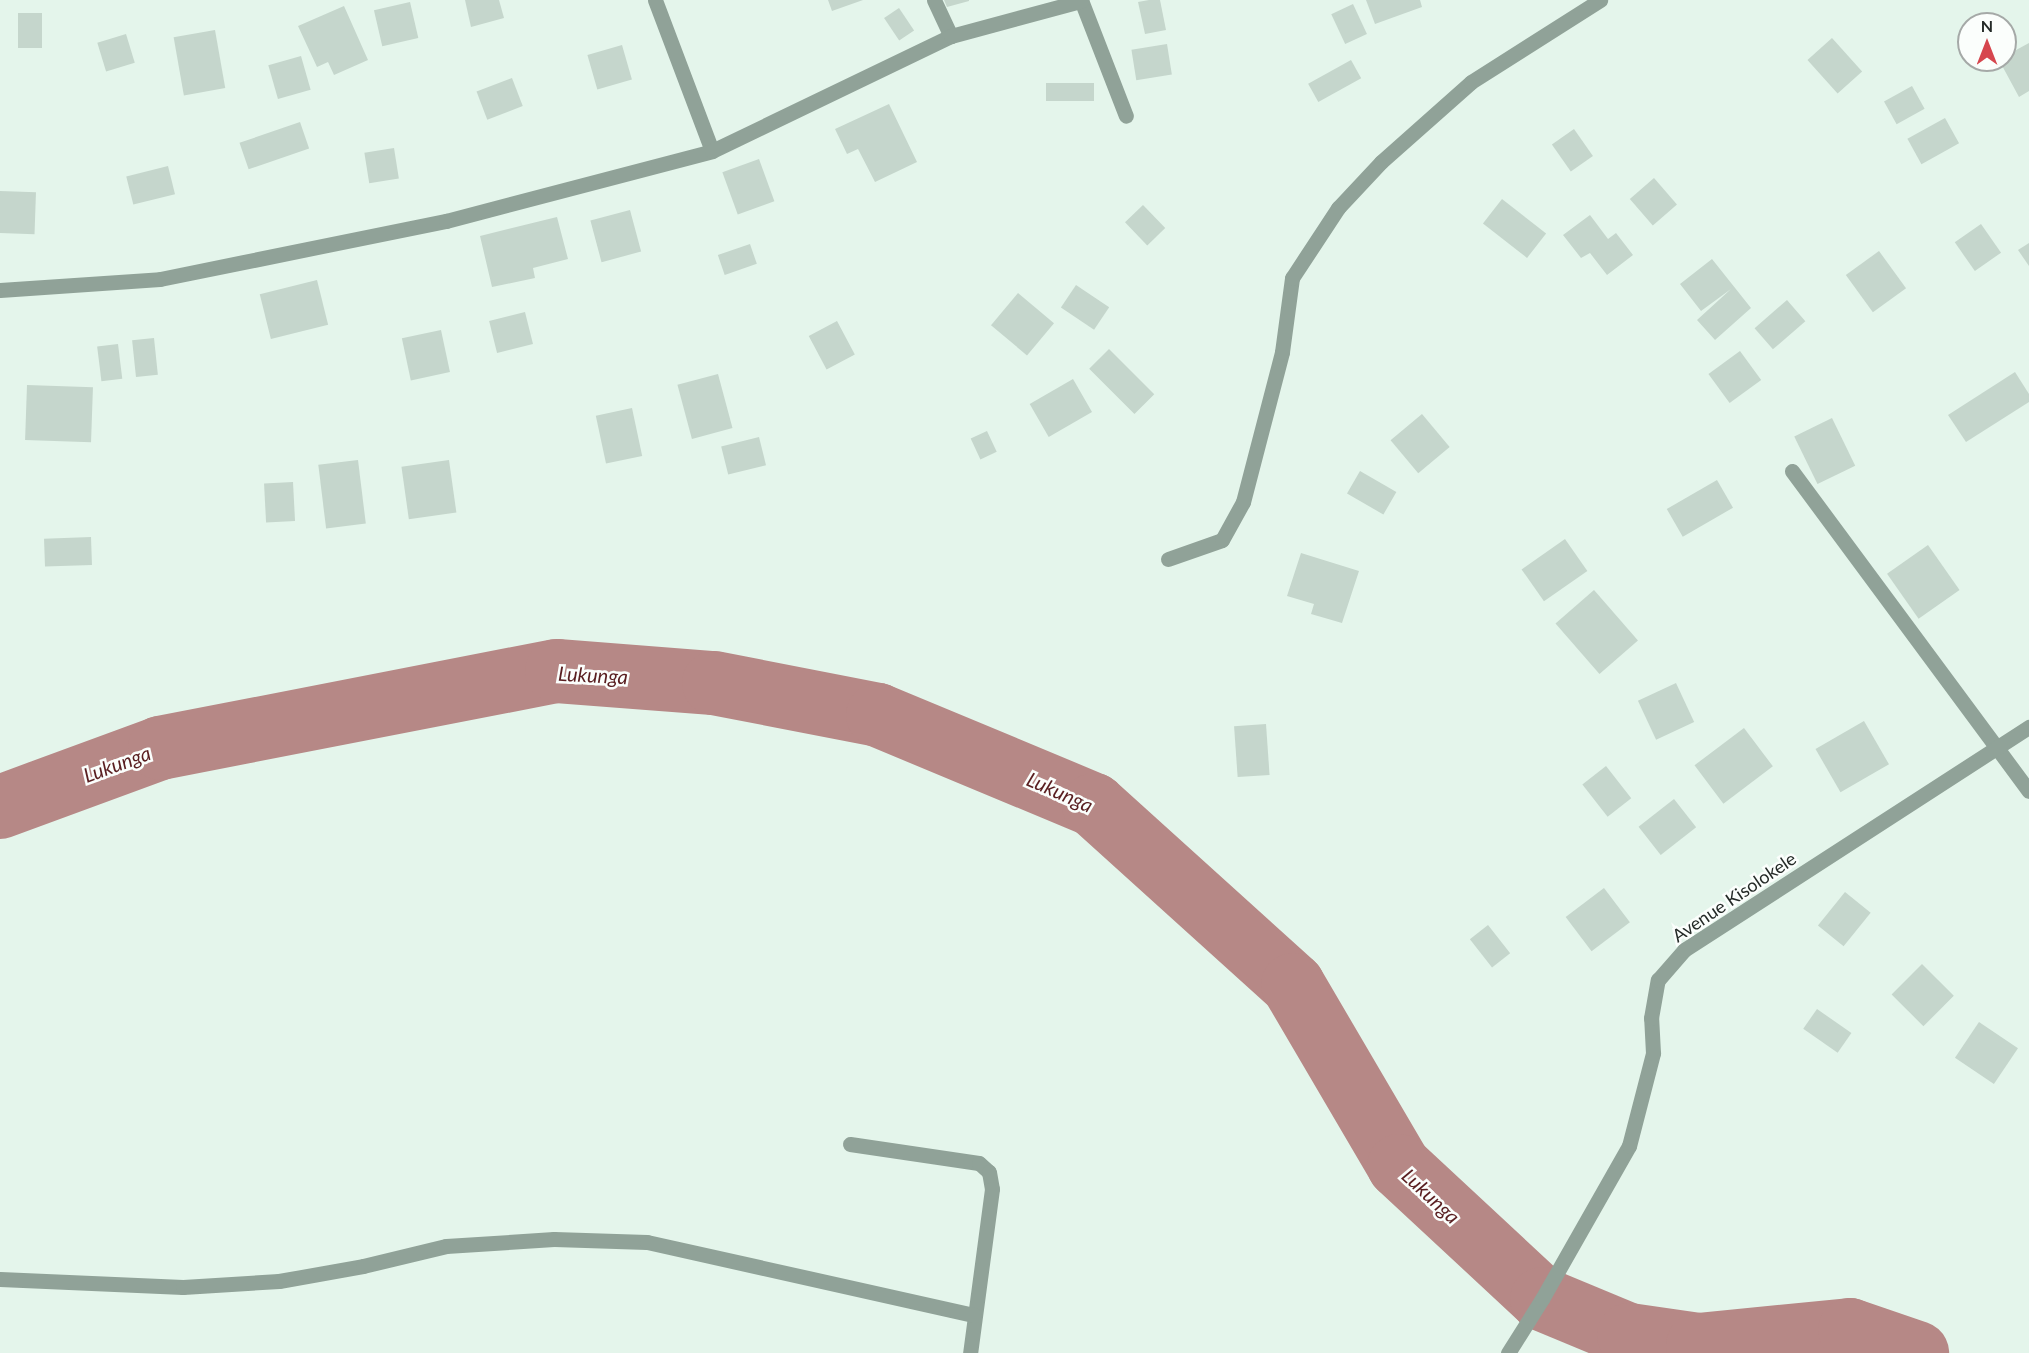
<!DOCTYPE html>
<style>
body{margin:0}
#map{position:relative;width:2029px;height:1353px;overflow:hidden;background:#e4f5eb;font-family:Lato,sans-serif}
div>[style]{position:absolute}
.river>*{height:64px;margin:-32px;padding:0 32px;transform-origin:32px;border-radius:32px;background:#b68886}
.building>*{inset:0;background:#c5d6cc;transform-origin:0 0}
.minor>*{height:15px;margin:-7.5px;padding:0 7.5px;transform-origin:7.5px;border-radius:7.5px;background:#90a298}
span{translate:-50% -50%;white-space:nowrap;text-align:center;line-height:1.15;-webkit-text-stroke:5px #fbfefc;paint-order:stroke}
.street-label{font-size:18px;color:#242a27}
.water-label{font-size:20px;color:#591e20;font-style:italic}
.north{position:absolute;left:1957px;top:12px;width:60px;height:60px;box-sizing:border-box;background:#fbfefc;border:2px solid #a5a9a7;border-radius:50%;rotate:0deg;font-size:16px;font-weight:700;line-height:24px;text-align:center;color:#242a27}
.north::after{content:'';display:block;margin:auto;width:21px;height:27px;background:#d6464e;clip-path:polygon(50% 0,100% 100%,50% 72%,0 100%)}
</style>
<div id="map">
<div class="river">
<i style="left:0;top:807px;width:171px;rotate:-20.2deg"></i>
<i style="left:160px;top:748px;width:404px;rotate:-11deg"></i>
<i style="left:557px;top:671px;width:157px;rotate:4.4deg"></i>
<i style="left:714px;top:683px;width:167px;rotate:11deg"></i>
<i style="left:878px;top:715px;width:234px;rotate:22.6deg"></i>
<i style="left:1094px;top:805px;width:268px;rotate:42.1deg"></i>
<i style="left:1293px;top:985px;width:210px;rotate:59.6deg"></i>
<i style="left:1399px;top:1166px;width:195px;rotate:42.9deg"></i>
<i style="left:1542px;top:1299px;width:94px;rotate:22.5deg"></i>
<i style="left:1629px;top:1335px;width:70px;rotate:8.2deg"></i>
<i style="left:1698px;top:1345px;width:153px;rotate:-5.6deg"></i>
<i style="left:1850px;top:1330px;width:71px;rotate:18.9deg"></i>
</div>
<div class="building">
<i style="clip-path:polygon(465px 0,499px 0,504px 18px,471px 27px)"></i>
<i style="clip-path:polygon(828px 0,863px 0,832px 11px)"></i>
<i style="clip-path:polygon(944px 0,969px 0,969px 1px,947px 7px)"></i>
<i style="clip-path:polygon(1149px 0,1160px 0,1166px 30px,1145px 34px,1138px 2px)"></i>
<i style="clip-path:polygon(1366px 0,1420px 0,1422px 7px,1375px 24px)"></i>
<i style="left:410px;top:2px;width:37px;height:37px;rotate:77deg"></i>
<i style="left:1353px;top:4px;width:33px;height:24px;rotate:65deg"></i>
<i style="clip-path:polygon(344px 6px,368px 60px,334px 75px,328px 62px,317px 67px,298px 26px)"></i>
<i style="left:899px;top:8px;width:27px;height:18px;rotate:56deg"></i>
<i style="left:42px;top:13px;width:35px;height:24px;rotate:90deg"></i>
<i style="left:215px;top:30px;width:59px;height:42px;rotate:80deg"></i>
<i style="left:126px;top:34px;width:30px;height:30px;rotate:73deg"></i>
<i style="left:1832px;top:38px;width:45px;height:33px;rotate:48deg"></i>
<i style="clip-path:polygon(2029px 43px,2029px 91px,2019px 97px,1999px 60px,2005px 60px,2005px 56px)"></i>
<i style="left:1167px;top:44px;width:31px;height:36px;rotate:81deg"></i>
<i style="left:622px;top:45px;width:36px;height:36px;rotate:74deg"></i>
<i style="left:301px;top:56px;width:35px;height:34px;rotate:74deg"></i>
<i style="left:1351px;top:60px;width:21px;height:49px;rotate:61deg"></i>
<i style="left:512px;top:78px;width:30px;height:38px;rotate:69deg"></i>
<i style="left:1046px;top:83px;width:48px;height:18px"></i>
<i style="left:1912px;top:86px;width:26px;height:32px;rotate:61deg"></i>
<i style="clip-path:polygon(889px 104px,917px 162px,875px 182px,858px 149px,847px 154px,835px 129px)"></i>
<i style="left:1945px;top:118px;width:29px;height:43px;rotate:61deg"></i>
<i style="left:300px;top:122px;width:28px;height:64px;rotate:71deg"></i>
<i style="left:1574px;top:129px;width:33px;height:27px;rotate:55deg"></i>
<i style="left:394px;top:148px;width:31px;height:30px;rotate:81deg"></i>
<i style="left:759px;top:159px;width:45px;height:39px;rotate:70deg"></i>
<i style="left:168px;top:166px;width:29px;height:43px;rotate:76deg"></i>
<i style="left:1654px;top:178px;width:35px;height:32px;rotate:49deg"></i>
<i style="left:0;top:191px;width:36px;height:42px;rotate:2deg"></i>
<i style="left:1502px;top:199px;width:56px;height:31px;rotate:38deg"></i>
<i style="left:1143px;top:205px;width:32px;height:25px;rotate:46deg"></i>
<i style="left:630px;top:210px;width:43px;height:41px;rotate:75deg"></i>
<i style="clip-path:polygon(1590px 215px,1608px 239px,1616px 233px,1633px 255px,1607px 275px,1590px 253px,1581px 258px,1563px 235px)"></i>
<i style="clip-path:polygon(557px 217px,568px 259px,533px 268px,535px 278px,492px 287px,480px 236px)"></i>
<i style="left:1981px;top:224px;width:35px;height:32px;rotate:55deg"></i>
<i style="clip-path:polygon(2029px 243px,2029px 266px,2018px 250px)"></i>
<i style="left:750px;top:244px;width:21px;height:34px;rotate:71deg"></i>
<i style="left:1879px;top:251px;width:46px;height:41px;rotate:54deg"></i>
<i style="clip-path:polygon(1712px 259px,1751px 308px,1715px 340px,1697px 320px,1731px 289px,1701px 311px,1680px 284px)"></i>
<i style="left:317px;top:280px;width:46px;height:59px;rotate:76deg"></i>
<i style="left:1076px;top:285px;width:40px;height:27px;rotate:34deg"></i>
<i style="left:1018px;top:293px;width:47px;height:42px;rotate:40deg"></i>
<i style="left:1787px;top:300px;width:28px;height:43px;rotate:49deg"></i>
<i style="left:525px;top:312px;width:33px;height:37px;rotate:76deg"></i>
<i style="left:837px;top:321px;width:38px;height:32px;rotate:62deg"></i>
<i style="left:441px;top:330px;width:43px;height:40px;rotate:78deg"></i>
<i style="left:154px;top:338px;width:37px;height:22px;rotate:84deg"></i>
<i style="left:118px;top:344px;width:35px;height:21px;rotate:83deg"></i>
<i style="left:1109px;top:349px;width:64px;height:28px;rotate:45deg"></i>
<i style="left:1740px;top:351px;width:36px;height:39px;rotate:54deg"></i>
<i style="clip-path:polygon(2015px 372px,2029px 394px,2029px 402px,1966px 442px,1948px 415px)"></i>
<i style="left:718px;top:374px;width:56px;height:42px;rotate:75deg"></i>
<i style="left:1073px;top:379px;width:38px;height:50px;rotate:60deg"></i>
<i style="left:27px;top:385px;width:66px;height:55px;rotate:2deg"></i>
<i style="left:632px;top:408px;width:49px;height:37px;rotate:78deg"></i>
<i style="left:1422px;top:414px;width:43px;height:41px;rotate:50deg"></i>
<i style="left:1832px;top:418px;width:53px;height:42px;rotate:64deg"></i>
<i style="left:987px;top:431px;width:23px;height:18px;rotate:65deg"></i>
<i style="left:759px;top:437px;width:29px;height:39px;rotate:76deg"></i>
<i style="left:358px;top:460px;width:64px;height:40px;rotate:83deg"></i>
<i style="left:449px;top:460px;width:53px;height:48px;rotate:82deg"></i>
<i style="left:1360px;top:471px;width:42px;height:26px;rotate:30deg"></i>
<i style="left:1717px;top:480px;width:32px;height:58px;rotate:60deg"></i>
<i style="left:293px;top:482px;width:39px;height:29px;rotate:87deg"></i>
<i style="left:91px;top:537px;width:28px;height:47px;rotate:88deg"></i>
<i style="left:1565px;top:539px;width:39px;height:53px;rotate:55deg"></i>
<i style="left:1928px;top:545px;width:55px;height:50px;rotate:55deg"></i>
<i style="clip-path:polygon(1301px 553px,1359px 571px,1342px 623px,1311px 614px,1314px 604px,1287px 596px)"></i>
<i style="left:1594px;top:590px;width:67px;height:51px;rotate:49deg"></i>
<i style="left:1676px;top:683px;width:43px;height:42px;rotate:65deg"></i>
<i style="left:1864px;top:721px;width:50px;height:56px;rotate:60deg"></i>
<i style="left:1266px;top:724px;width:51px;height:32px;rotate:86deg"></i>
<i style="left:1744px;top:728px;width:48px;height:62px;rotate:53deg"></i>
<i style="left:1606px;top:766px;width:41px;height:30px;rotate:52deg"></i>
<i style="left:1674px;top:799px;width:36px;height:45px;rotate:52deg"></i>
<i style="left:1604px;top:888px;width:43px;height:48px;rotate:53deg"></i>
<i style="left:1845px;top:892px;width:33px;height:43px;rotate:39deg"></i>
<i style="left:1488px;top:925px;width:36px;height:23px;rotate:52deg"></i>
<i style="left:1922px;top:964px;width:45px;height:43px;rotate:45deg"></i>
<i style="left:1817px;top:1009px;width:42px;height:24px;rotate:35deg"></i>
<i style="left:1979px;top:1022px;width:47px;height:43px;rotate:34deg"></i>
</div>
<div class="minor">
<i style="left:655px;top:0;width:161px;rotate:69.3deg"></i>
<i style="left:934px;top:0;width:40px;rotate:65deg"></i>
<i style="left:1081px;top:0;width:124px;rotate:68.8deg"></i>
<i style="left:0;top:290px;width:160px;rotate:-3.9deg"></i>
<i style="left:160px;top:279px;width:292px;rotate:-11.5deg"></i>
<i style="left:446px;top:221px;width:275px;rotate:-14.7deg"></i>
<i style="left:712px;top:151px;width:265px;rotate:-25.7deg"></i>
<i style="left:951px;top:36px;width:135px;rotate:-15.1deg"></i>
<i style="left:1792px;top:471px;width:398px;rotate:53.5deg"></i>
<i style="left:1168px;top:559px;width:57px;rotate:-19.4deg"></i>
<i style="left:1222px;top:540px;width:43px;rotate:-61.1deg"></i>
<i style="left:1243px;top:502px;width:155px;rotate:-75.4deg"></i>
<i style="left:1282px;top:352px;width:75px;rotate:-82.3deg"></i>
<i style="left:1292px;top:278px;width:84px;rotate:-56.7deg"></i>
<i style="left:1338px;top:208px;width:63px;rotate:-46.9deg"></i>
<i style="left:1381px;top:162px;width:120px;rotate:-41.6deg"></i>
<i style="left:1471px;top:82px;width:153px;rotate:-32.4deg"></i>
<i style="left:850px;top:1144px;width:130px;rotate:8.4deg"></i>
<i style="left:979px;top:1163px;width:13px;rotate:42deg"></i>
<i style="left:989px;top:1172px;width:17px;rotate:80deg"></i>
<i style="left:992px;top:1189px;width:165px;rotate:97.6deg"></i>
<i style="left:0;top:1279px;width:183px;rotate:2.5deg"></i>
<i style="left:183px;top:1287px;width:96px;rotate:-3.6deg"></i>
<i style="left:279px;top:1281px;width:85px;rotate:-10.1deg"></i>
<i style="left:363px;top:1266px;width:85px;rotate:-13.5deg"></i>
<i style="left:446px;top:1246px;width:108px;rotate:-3.7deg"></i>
<i style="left:554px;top:1239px;width:93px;rotate:1.8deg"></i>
<i style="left:647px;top:1242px;width:335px;rotate:12.6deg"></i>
<i style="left:1508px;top:1353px;width:64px;rotate:-57.8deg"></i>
<i style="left:1542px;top:1299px;width:176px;rotate:-60.4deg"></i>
<i style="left:1629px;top:1146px;width:96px;rotate:-75.5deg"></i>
<i style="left:1653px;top:1053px;width:35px;rotate:-93deg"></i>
<i style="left:1651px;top:1018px;width:39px;rotate:-80deg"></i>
<i style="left:1658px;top:980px;width:40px;rotate:-49deg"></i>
<i style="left:1684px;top:950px;width:411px;rotate:-32.9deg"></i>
</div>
<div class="street-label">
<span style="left:1734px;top:897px;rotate:-34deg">Avenue Kisolokele</span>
</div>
<div class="water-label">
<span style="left:593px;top:675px;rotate:3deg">Lukunga</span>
<span style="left:117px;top:764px;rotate:-20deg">Lukunga</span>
<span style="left:1060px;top:792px;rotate:24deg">Lukunga</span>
<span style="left:1431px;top:1196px;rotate:43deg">Lukunga</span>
</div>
<div class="north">N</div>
</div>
